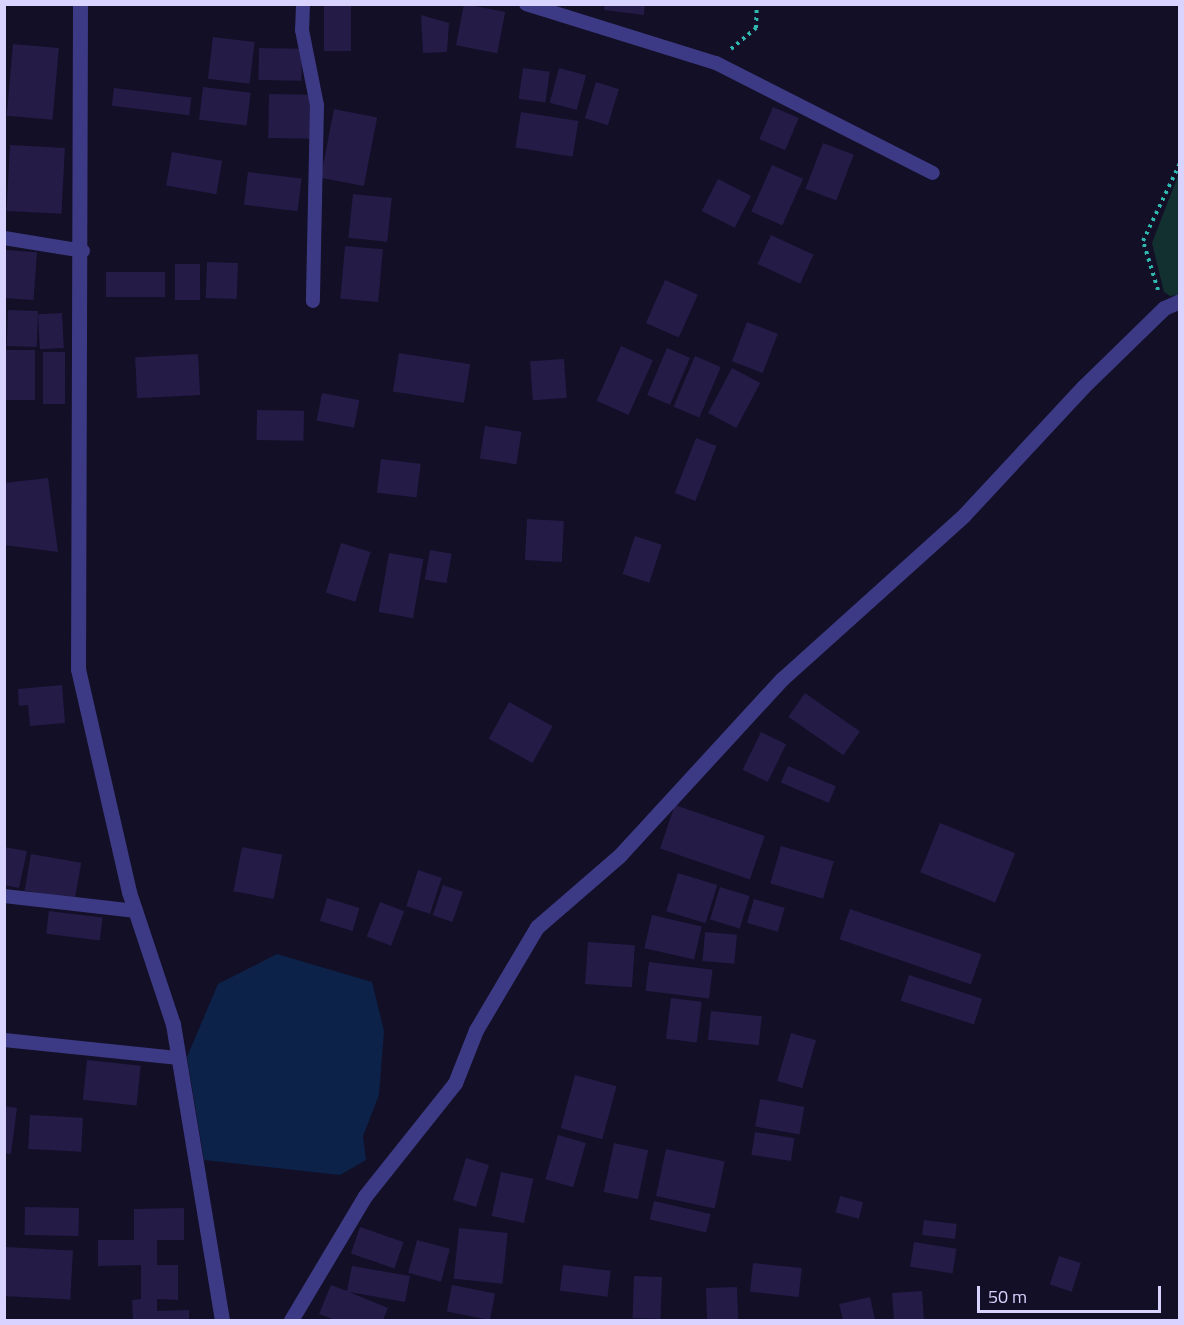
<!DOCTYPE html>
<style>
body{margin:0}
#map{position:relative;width:1184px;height:1325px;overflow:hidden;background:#130f26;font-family:"Titillium Web",sans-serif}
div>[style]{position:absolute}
.green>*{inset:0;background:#12302f}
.water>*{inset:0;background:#0c2248}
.building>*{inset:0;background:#241b47;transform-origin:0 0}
.path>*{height:4px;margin-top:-2px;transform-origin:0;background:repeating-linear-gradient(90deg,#2fb8b0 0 3px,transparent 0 7.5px)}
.lane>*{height:14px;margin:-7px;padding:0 7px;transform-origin:7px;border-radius:7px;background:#3d3a85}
.street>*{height:15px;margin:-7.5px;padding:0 7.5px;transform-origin:7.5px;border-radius:7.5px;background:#3d3a85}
span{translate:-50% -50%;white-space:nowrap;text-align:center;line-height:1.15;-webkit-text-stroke:6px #130f26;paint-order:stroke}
.frame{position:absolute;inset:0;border:6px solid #d9d4ff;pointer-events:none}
.scale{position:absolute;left:977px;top:1286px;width:184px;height:27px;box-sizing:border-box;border:3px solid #d9d4ff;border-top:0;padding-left:8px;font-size:18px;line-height:21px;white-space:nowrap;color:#d9d4ff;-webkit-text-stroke:4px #130f26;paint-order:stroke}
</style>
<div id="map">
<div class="green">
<i style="clip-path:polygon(1179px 173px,1179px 295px,1170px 296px,1164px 292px,1152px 243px)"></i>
</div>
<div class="water">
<i style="clip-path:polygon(277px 954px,372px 982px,384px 1031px,379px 1095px,363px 1136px,366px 1160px,340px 1175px,204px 1160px,187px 1057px,218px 984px)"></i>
</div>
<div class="building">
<i style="left:324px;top:4px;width:27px;height:47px"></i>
<i style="left:464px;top:4px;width:42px;height:42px;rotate:11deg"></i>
<i style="clip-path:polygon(605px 4px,645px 4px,644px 15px,604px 10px)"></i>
<i style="clip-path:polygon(421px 15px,449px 23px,447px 52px,423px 53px)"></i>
<i style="left:213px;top:37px;width:42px;height:42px;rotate:7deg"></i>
<i style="left:13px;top:44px;width:46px;height:72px;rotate:5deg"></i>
<i style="left:259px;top:48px;width:43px;height:32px;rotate:1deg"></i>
<i style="left:523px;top:68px;width:27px;height:31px;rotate:8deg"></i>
<i style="left:559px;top:68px;width:28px;height:36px;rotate:15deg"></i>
<i style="left:596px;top:82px;width:24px;height:38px;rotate:17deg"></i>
<i style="left:203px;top:87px;width:48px;height:33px;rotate:7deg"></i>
<i style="left:114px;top:88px;width:78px;height:18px;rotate:7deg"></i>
<i style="left:269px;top:94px;width:42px;height:44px;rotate:1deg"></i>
<i style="left:773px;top:107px;width:28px;height:35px;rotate:23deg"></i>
<i style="left:334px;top:109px;width:44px;height:70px;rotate:11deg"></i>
<i style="left:521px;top:112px;width:58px;height:36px;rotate:9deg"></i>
<i style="left:823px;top:143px;width:33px;height:49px;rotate:21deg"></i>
<i style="left:10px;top:145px;width:55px;height:66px;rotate:3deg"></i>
<i style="left:172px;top:152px;width:51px;height:34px;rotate:10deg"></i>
<i style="left:772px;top:165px;width:34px;height:51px;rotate:24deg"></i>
<i style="left:248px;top:172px;width:54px;height:33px;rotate:7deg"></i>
<i style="left:718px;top:179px;width:37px;height:36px;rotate:27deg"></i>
<i style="left:353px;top:194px;width:39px;height:44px;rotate:6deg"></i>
<i style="left:771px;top:235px;width:47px;height:32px;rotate:25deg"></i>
<i style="left:345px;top:246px;width:38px;height:53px;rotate:5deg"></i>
<i style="left:6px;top:250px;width:31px;height:48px;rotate:4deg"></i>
<i style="left:207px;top:262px;width:31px;height:36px;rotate:2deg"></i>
<i style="left:175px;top:264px;width:25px;height:36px"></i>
<i style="left:165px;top:272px;width:25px;height:59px;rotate:90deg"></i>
<i style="left:665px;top:280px;width:36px;height:47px;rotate:24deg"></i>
<i style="left:8px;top:310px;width:30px;height:36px;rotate:2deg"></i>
<i style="left:62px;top:313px;width:35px;height:24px;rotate:87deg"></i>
<i style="left:747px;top:322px;width:33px;height:42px;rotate:21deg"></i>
<i style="left:621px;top:346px;width:35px;height:60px;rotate:24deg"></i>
<i style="left:667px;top:348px;width:25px;height:51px;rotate:23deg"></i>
<i style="left:6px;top:350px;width:29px;height:50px"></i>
<i style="left:43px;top:352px;width:22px;height:52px"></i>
<i style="left:399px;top:353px;width:72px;height:39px;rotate:9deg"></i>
<i style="left:198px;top:354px;width:41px;height:63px;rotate:87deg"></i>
<i style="left:695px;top:356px;width:28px;height:55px;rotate:23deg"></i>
<i style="left:564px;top:359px;width:39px;height:34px;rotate:86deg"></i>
<i style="left:732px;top:368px;width:32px;height:51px;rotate:28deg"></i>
<i style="left:322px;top:393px;width:38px;height:28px;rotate:11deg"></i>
<i style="left:257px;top:410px;width:47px;height:30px;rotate:1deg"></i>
<i style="left:485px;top:426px;width:37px;height:33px;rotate:9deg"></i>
<i style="left:696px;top:438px;width:22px;height:59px;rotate:21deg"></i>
<i style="left:381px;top:459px;width:40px;height:34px;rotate:7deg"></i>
<i style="clip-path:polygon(48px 478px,58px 552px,4px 545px,4px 483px)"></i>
<i style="left:527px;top:519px;width:37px;height:41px;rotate:3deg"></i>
<i style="left:635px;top:536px;width:28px;height:40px;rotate:18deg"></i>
<i style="left:341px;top:543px;width:31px;height:52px;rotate:17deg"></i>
<i style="left:430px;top:550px;width:22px;height:30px;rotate:10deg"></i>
<i style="left:389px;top:553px;width:35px;height:60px;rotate:10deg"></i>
<i style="clip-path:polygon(62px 685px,65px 723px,30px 726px,28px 705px,19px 706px,18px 689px)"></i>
<i style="left:805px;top:693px;width:67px;height:29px;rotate:35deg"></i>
<i style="left:509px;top:702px;width:50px;height:42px;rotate:29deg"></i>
<i style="left:761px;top:732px;width:28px;height:42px;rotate:26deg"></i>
<i style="left:788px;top:766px;width:52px;height:18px;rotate:23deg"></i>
<i style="left:675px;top:805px;width:95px;height:46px;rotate:19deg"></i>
<i style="left:940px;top:823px;width:81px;height:53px;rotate:22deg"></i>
<i style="left:781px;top:846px;width:55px;height:39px;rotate:16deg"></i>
<i style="clip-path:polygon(4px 847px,27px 851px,19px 888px,4px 885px)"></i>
<i style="left:242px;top:847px;width:41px;height:45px;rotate:11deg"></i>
<i style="left:31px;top:854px;width:51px;height:37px;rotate:10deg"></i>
<i style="left:418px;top:870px;width:25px;height:38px;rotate:18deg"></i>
<i style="left:678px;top:873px;width:41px;height:40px;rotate:17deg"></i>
<i style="left:443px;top:885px;width:21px;height:32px;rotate:19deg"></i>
<i style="left:720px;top:887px;width:31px;height:34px;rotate:17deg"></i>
<i style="left:327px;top:898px;width:34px;height:24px;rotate:17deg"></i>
<i style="left:754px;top:899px;width:32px;height:25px;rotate:16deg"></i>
<i style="left:380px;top:902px;width:26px;height:37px;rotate:21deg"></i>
<i style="left:850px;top:909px;width:139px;height:32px;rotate:19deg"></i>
<i style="left:49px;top:911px;width:54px;height:23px;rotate:7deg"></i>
<i style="left:652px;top:915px;width:51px;height:34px;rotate:13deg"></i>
<i style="left:705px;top:932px;width:32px;height:29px;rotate:5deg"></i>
<i style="left:588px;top:942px;width:47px;height:42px;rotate:4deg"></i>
<i style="left:649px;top:962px;width:64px;height:29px;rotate:7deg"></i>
<i style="left:909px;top:975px;width:77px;height:27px;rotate:18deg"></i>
<i style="left:671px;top:998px;width:31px;height:41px;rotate:7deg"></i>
<i style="left:711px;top:1011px;width:51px;height:29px;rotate:6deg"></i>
<i style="left:791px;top:1033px;width:26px;height:50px;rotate:16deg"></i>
<i style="left:87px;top:1060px;width:54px;height:40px;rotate:6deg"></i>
<i style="left:575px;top:1075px;width:43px;height:55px;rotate:15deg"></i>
<i style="left:760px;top:1099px;width:45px;height:28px;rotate:10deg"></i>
<i style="clip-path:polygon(4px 1106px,17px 1108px,11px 1154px,4px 1153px)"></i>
<i style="left:30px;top:1115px;width:53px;height:34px;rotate:3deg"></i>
<i style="left:755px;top:1132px;width:40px;height:23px;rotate:9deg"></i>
<i style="left:558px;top:1135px;width:29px;height:46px;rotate:16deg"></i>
<i style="left:614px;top:1143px;width:35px;height:50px;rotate:12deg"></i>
<i style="left:666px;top:1149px;width:60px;height:48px;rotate:12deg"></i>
<i style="left:466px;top:1158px;width:24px;height:44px;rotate:17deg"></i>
<i style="left:501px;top:1172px;width:33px;height:45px;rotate:12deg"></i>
<i style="left:840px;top:1196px;width:24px;height:17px;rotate:15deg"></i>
<i style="left:654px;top:1201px;width:58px;height:19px;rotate:13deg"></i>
<i style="left:25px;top:1207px;width:54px;height:28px;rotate:1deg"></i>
<i style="clip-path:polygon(184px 1208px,184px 1240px,157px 1240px,157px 1265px,178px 1265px,178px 1300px,157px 1299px,157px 1311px,189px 1310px,189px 1320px,133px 1320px,132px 1300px,141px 1299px,141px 1265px,98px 1266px,98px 1240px,134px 1240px,134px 1209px)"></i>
<i style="left:924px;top:1220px;width:33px;height:15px;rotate:7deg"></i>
<i style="left:360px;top:1227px;width:46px;height:28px;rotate:19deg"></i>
<i style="left:459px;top:1228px;width:49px;height:51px;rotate:6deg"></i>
<i style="left:417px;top:1240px;width:34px;height:34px;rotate:15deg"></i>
<i style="left:914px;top:1242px;width:43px;height:25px;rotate:9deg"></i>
<i style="left:6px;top:1247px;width:67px;height:49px;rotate:3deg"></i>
<i style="left:1059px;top:1256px;width:23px;height:30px;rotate:18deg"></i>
<i style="left:753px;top:1263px;width:49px;height:29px;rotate:6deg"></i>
<i style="left:563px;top:1265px;width:48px;height:26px;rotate:7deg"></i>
<i style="clip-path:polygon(352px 1266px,410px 1276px,405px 1302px,349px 1292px,388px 1308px,383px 1320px,335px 1320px,319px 1314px,331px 1285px,347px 1291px)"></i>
<i style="left:634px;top:1276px;width:28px;height:42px;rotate:2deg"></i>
<i style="left:452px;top:1285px;width:44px;height:27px;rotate:11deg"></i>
<i style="left:737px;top:1287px;width:33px;height:31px;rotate:88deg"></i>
<i style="left:922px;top:1291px;width:29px;height:30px;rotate:86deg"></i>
<i style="clip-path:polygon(870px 1297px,875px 1320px,843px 1320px,839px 1304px)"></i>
</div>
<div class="path">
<i style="left:731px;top:49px;width:33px;rotate:-40deg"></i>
<i style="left:756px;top:28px;width:24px;rotate:-88deg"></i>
<i style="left:1158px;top:290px;width:51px;rotate:-107deg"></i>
<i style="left:1143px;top:241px;width:86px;rotate:-64.6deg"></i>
</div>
<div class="lane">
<i style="left:303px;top:4px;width:26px;rotate:92deg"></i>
<i style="left:302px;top:30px;width:76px;rotate:78.7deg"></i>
<i style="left:317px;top:105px;width:196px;rotate:91.2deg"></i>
<i style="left:526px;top:4px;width:199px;rotate:17.3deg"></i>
<i style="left:716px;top:63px;width:243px;rotate:26.9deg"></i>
<i style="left:4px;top:238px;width:80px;rotate:9.3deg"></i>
<i style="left:4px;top:896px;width:133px;rotate:6.5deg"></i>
<i style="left:4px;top:1040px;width:176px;rotate:5.9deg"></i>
</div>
<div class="street">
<i style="left:80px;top:4px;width:665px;rotate:90.17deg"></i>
<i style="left:78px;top:669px;width:229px;rotate:77.1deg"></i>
<i style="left:129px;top:892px;width:139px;rotate:71.6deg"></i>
<i style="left:173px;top:1024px;width:300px;rotate:80.6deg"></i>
<i style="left:291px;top:1320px;width:144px;rotate:-59.2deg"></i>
<i style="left:365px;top:1196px;width:144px;rotate:-51.5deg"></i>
<i style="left:455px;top:1083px;width:57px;rotate:-68.4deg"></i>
<i style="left:476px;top:1030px;width:120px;rotate:-59.4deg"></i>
<i style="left:537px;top:927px;width:110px;rotate:-40.9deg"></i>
<i style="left:620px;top:855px;width:239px;rotate:-47.4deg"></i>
<i style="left:782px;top:679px;width:245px;rotate:-42deg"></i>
<i style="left:964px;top:515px;width:175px;rotate:-47.1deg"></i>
<i style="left:1083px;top:387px;width:113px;rotate:-44.3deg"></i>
<i style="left:1164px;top:308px;width:17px;rotate:-24deg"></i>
</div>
<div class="frame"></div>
<div class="scale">50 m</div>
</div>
